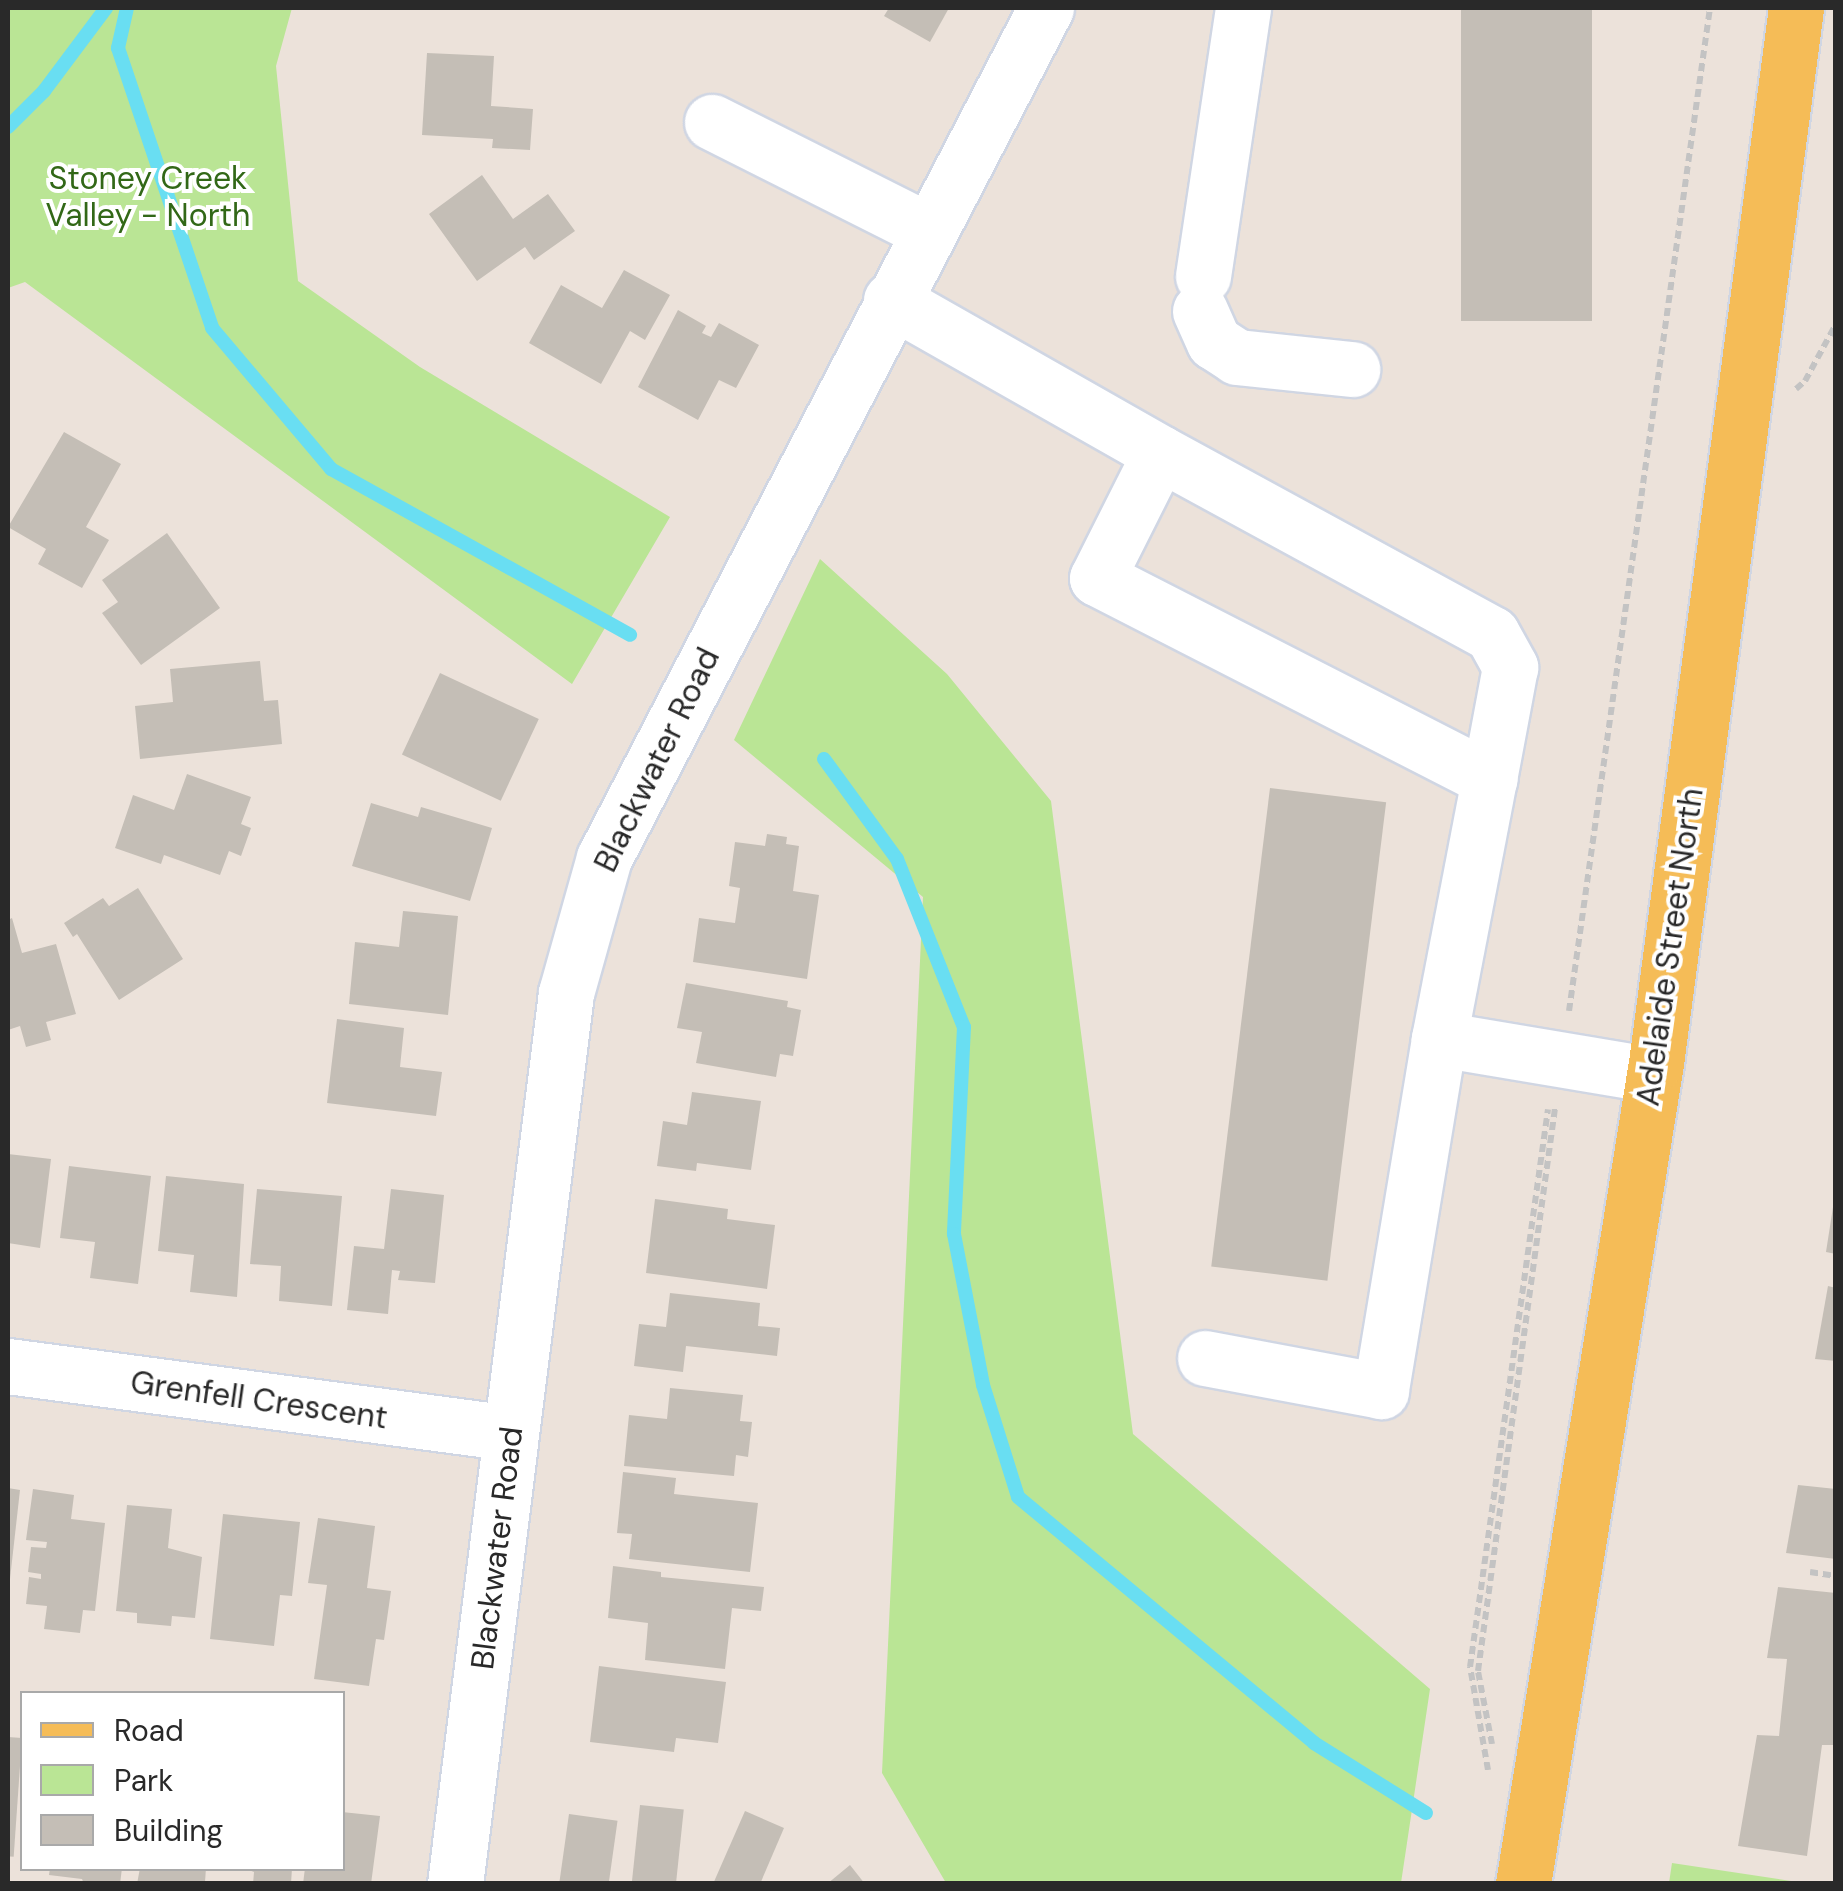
<!DOCTYPE html>
<style>
body{margin:0}
#map{position:relative;width:1843px;height:1891px;overflow:hidden;background:#ece2da;font-family:"DM Sans",sans-serif}
div>[style]{position:absolute}
.green>*{inset:0;background:#bae595}
.stream>*{height:14px;margin:-7px;padding:0 7px;transform-origin:7px;border-radius:7px;background:#69def2}
.building>*{inset:0;background:#c4beb6;transform-origin:0 0}
.path>*{height:6px;margin-top:-3px;transform-origin:0;background:repeating-linear-gradient(90deg,#c3c3c3 0 8px,transparent 0 13px)}
.roads{filter:drop-shadow(2px 0 #d0d6e3) drop-shadow(-2px 0 #d0d6e3) drop-shadow(0 2px #d0d6e3) drop-shadow(0 -2px #d0d6e3)}
.minor>*{height:55px;margin:-27.5px;padding:0 27.5px;transform-origin:27.5px;border-radius:27.5px;background:#fff}
.major>*{height:55px;margin:-27.5px;padding:0 27.5px;transform-origin:27.5px;border-radius:27.5px;background:#f5bc57}
span{translate:-50% -50%;white-space:nowrap;text-align:center;line-height:1.15;-webkit-text-stroke:8px #fff;paint-order:stroke}
.park-label{font-size:32px;color:#326817}
.street-label{font-size:32px;color:#292929}
.frame{position:absolute;inset:0;border:10px solid #292929;pointer-events:none}
.legend{position:absolute;left:20px;top:1691px;width:325px;height:180px;box-sizing:border-box;background:#fff;border:2px solid #a9a9a9;margin:0;padding:12px 18px;list-style:none;font-size:30px;color:#292929}
.legend li{display:flex;align-items:center;gap:20px;height:50px}
.legend b{width:50px;border:2px solid #a9a9a9}
</style>
<div id="map">
<div class="green">
<i style="clip-path:polygon(8px 8px,292px 8px,276px 66px,298px 281px,420px 367px,670px 517px,572px 684px,25px 282px,8px 288px)"></i>
<i style="clip-path:polygon(820px 559px,947px 674px,1051px 801px,1133px 1434px,1430px 1689px,1401px 1883px,946px 1883px,882px 1773px,923px 897px,734px 740px)"></i>
<i style="clip-path:polygon(1672px 1863px,1804px 1883px,1669px 1883px)"></i>
</div>
<div class="stream">
<i style="left:127px;top:8px;width:41px;rotate:102.7deg"></i>
<i style="left:118px;top:48px;width:295px;rotate:71.4deg"></i>
<i style="left:212px;top:328px;width:185px;rotate:49.8deg"></i>
<i style="left:331px;top:469px;width:342px;rotate:29deg"></i>
<i style="left:8px;top:127px;width:51px;rotate:-45deg"></i>
<i style="left:44px;top:91px;width:104px;rotate:-53.2deg"></i>
<i style="left:824px;top:759px;width:124px;rotate:53.9deg"></i>
<i style="left:897px;top:859px;width:181px;rotate:68.3deg"></i>
<i style="left:964px;top:1027px;width:207px;rotate:92.8deg"></i>
<i style="left:954px;top:1234px;width:154px;rotate:79.1deg"></i>
<i style="left:983px;top:1385px;width:117px;rotate:72.6deg"></i>
<i style="left:1018px;top:1497px;width:385px;rotate:39.7deg"></i>
<i style="left:1314px;top:1743px;width:132px;rotate:32deg"></i>
</div>
<div class="building">
<i style="clip-path:polygon(889px 8px,949px 8px,930px 42px,884px 16px)"></i>
<i style="left:1461px;top:8px;width:131px;height:313px"></i>
<i style="clip-path:polygon(427px 53px,494px 56px,491px 106px,533px 109px,530px 150px,492px 148px,493px 139px,422px 135px)"></i>
<i style="clip-path:polygon(482px 175px,513px 219px,548px 194px,575px 231px,534px 260px,525px 247px,477px 281px,429px 214px)"></i>
<i style="clip-path:polygon(624px 270px,670px 295px,645px 340px,630px 331px,601px 384px,529px 343px,561px 285px,602px 308px)"></i>
<i style="clip-path:polygon(678px 310px,706px 326px,702px 333px,711px 337px,719px 323px,759px 345px,736px 388px,719px 380px,698px 420px,638px 387px)"></i>
<i style="clip-path:polygon(64px 432px,121px 464px,86px 527px,109px 540px,82px 588px,38px 564px,46px 549px,8px 527px)"></i>
<i style="clip-path:polygon(167px 533px,220px 608px,141px 665px,102px 613px,118px 602px,102px 580px)"></i>
<i style="clip-path:polygon(260px 661px,264px 701px,278px 700px,282px 744px,140px 759px,135px 706px,173px 702px,170px 669px)"></i>
<i style="left:440px;top:673px;width:109px;height:90px;rotate:25deg"></i>
<i style="clip-path:polygon(187px 774px,251px 797px,241px 824px,251px 828px,241px 856px,229px 851px,220px 875px,164px 855px,161px 864px,115px 848px,133px 795px,174px 810px)"></i>
<i style="left:1270px;top:788px;width:117px;height:482px;rotate:7deg"></i>
<i style="clip-path:polygon(371px 803px,418px 817px,421px 807px,492px 828px,470px 901px,352px 866px)"></i>
<i style="clip-path:polygon(767px 834px,787px 837px,786px 844px,799px 846px,793px 891px,819px 895px,807px 979px,693px 962px,699px 918px,735px 923px,740px 888px,729px 886px,735px 842px,765px 846px)"></i>
<i style="clip-path:polygon(138px 888px,183px 959px,119px 1000px,77px 934px,73px 937px,64px 923px,103px 898px,109px 906px)"></i>
<i style="clip-path:polygon(403px 911px,458px 916px,448px 1015px,349px 1004px,355px 942px,399px 947px)"></i>
<i style="clip-path:polygon(12px 918px,22px 953px,56px 944px,76px 1014px,46px 1022px,51px 1040px,26px 1047px,20px 1026px,8px 1030px,8px 920px)"></i>
<i style="clip-path:polygon(686px 983px,788px 1001px,787px 1007px,801px 1010px,793px 1056px,780px 1054px,776px 1077px,696px 1063px,702px 1032px,677px 1028px)"></i>
<i style="clip-path:polygon(337px 1019px,404px 1028px,400px 1067px,442px 1072px,436px 1116px,327px 1103px)"></i>
<i style="clip-path:polygon(692px 1092px,761px 1101px,751px 1170px,697px 1163px,696px 1171px,657px 1166px,663px 1121px,687px 1125px)"></i>
<i style="clip-path:polygon(8px 1154px,51px 1159px,40px 1248px,8px 1243px)"></i>
<i style="clip-path:polygon(69px 1166px,151px 1176px,138px 1284px,90px 1278px,95px 1242px,60px 1238px)"></i>
<i style="clip-path:polygon(166px 1176px,244px 1184px,237px 1297px,190px 1292px,194px 1255px,158px 1251px)"></i>
<i style="clip-path:polygon(257px 1189px,342px 1196px,332px 1306px,279px 1301px,281px 1266px,250px 1264px)"></i>
<i style="clip-path:polygon(391px 1189px,444px 1195px,435px 1283px,398px 1280px,400px 1271px,392px 1270px,388px 1314px,347px 1310px,354px 1246px,384px 1249px)"></i>
<i style="clip-path:polygon(655px 1199px,728px 1209px,727px 1219px,775px 1225px,767px 1289px,646px 1273px)"></i>
<i style="clip-path:polygon(1833px 1207px,1836px 1207px,1836px 1254px,1826px 1252px)"></i>
<i style="clip-path:polygon(1828px 1286px,1836px 1288px,1836px 1361px,1815px 1359px)"></i>
<i style="clip-path:polygon(670px 1293px,760px 1303px,758px 1326px,780px 1328px,777px 1356px,686px 1346px,683px 1372px,634px 1366px,639px 1324px,666px 1327px)"></i>
<i style="clip-path:polygon(670px 1388px,743px 1395px,740px 1421px,752px 1422px,748px 1457px,736px 1455px,734px 1476px,624px 1466px,629px 1415px,667px 1419px)"></i>
<i style="clip-path:polygon(623px 1472px,676px 1478px,674px 1494px,758px 1503px,750px 1572px,629px 1559px,632px 1534px,617px 1533px)"></i>
<i style="clip-path:polygon(1798px 1485px,1836px 1489px,1836px 1559px,1786px 1553px)"></i>
<i style="clip-path:polygon(8px 1488px,20px 1490px,10px 1579px,8px 1579px)"></i>
<i style="clip-path:polygon(33px 1489px,74px 1495px,71px 1519px,105px 1523px,95px 1611px,83px 1610px,80px 1633px,44px 1629px,47px 1606px,26px 1604px,29px 1577px,41px 1579px,41px 1574px,28px 1572px,31px 1547px,46px 1548px,47px 1542px,26px 1540px)"></i>
<i style="clip-path:polygon(127px 1505px,172px 1509px,168px 1548px,202px 1557px,195px 1618px,172px 1616px,171px 1626px,137px 1623px,137px 1613px,116px 1611px)"></i>
<i style="clip-path:polygon(223px 1514px,300px 1522px,292px 1596px,280px 1595px,274px 1646px,210px 1639px)"></i>
<i style="clip-path:polygon(318px 1518px,375px 1526px,367px 1588px,391px 1591px,384px 1640px,376px 1639px,369px 1686px,314px 1679px,327px 1585px,308px 1583px)"></i>
<i style="clip-path:polygon(613px 1566px,661px 1572px,661px 1577px,764px 1587px,761px 1611px,732px 1608px,725px 1669px,645px 1660px,648px 1623px,608px 1618px)"></i>
<i style="clip-path:polygon(1778px 1587px,1836px 1593px,1836px 1745px,1822px 1745px,1807px 1856px,1738px 1846px,1757px 1735px,1779px 1736px,1787px 1659px,1767px 1658px)"></i>
<i style="clip-path:polygon(599px 1666px,726px 1682px,718px 1743px,676px 1738px,674px 1752px,590px 1742px)"></i>
<i style="left:8px;top:1737px;width:14px;height:119px;rotate:4deg"></i>
<i style="left:640px;top:1805px;width:44px;height:80px;rotate:6deg"></i>
<i style="clip-path:polygon(745px 1811px,784px 1828px,760px 1884px,713px 1884px)"></i>
<i style="clip-path:polygon(342px 1812px,380px 1816px,371px 1884px,303px 1884px,305px 1868px,342px 1868px)"></i>
<i style="left:569px;top:1814px;width:49px;height:71px;rotate:8deg"></i>
<i style="clip-path:polygon(850px 1865px,865px 1884px,827px 1884px)"></i>
<i style="clip-path:polygon(50px 1868px,122px 1868px,120px 1884px,84px 1884px,82px 1879px,49px 1875px)"></i>
<i style="clip-path:polygon(140px 1868px,206px 1868px,205px 1882px,137px 1884px)"></i>
<i style="clip-path:polygon(244px 1868px,292px 1868px,291px 1884px,253px 1884px,254px 1872px)"></i>
</div>
<div class="path">
<i style="left:1796px;top:389px;width:12px;rotate:-42deg"></i>
<i style="left:1805px;top:381px;width:65px;rotate:-61.5deg"></i>
<i style="left:1569px;top:1011px;width:1013px;rotate:-82deg"></i>
<i style="left:1810px;top:1572px;width:26px;rotate:9deg"></i>
<i style="left:1492px;top:1744px;width:74px;rotate:-100.9deg"></i>
<i style="left:1478px;top:1671px;width:568px;rotate:-82.21deg"></i>
<i style="left:1488px;top:1770px;width:105px;rotate:-99.9deg"></i>
<i style="left:1470px;top:1667px;width:563px;rotate:-82.04deg"></i>
</div>
<div class="roads">
<div class="minor">
<i style="left:712px;top:122px;width:241px;rotate:26.7deg"></i>
<i style="left:1203px;top:276px;width:271px;rotate:-81.5deg"></i>
<i style="left:891px;top:300px;width:309px;rotate:29.6deg"></i>
<i style="left:1160px;top:453px;width:378px;rotate:28.6deg"></i>
<i style="left:1492px;top:634px;width:38px;rotate:61deg"></i>
<i style="left:1510px;top:667px;width:114px;rotate:100.6deg"></i>
<i style="left:1200px;top:311px;width:34px;rotate:66deg"></i>
<i style="left:1214px;top:342px;width:27px;rotate:33deg"></i>
<i style="left:1237px;top:357px;width:116px;rotate:6deg"></i>
<i style="left:1160px;top:453px;width:140px;rotate:116.7deg"></i>
<i style="left:1097px;top:578px;width:441px;rotate:27.1deg"></i>
<i style="left:1489px;top:779px;width:265px;rotate:100.9deg"></i>
<i style="left:1439px;top:1039px;width:357px;rotate:99.4deg"></i>
<i style="left:1381px;top:1391px;width:179px;rotate:-169.4deg"></i>
<i style="left:1439px;top:1039px;width:217px;rotate:9.5deg"></i>
<i style="left:8px;top:1366px;width:507px;rotate:7.59deg"></i>
<i style="left:455px;top:1884px;width:898px;rotate:-82.9deg"></i>
<i style="left:566px;top:993px;width:140px;rotate:-74.3deg"></i>
<i style="left:604px;top:858px;width:958px;rotate:-62.53deg"></i>
</div>
<div class="major">
<i style="left:1523px;top:1884px;width:832px;rotate:-80.8deg"></i>
<i style="left:1656px;top:1063px;width:1064px;rotate:-82.44deg"></i>
</div>
</div>
<div class="park-label">
<span style="left:148px;top:197px">Stoney Creek<br>Valley - North</span>
</div>
<div class="street-label">
<span style="left:657px;top:760px;rotate:-64deg">Blackwater Road</span>
<span style="left:1670px;top:947px;rotate:-82deg">Adelaide Street North</span>
<span style="left:259px;top:1400px;rotate:8deg">Grenfell Crescent</span>
<span style="left:497px;top:1548px;rotate:-83deg">Blackwater Road</span>
</div>
<div class="frame"></div>
<ul class="legend">
<li><b style="height:12px;background:#f5bc57"></b>Road</li>
<li><b style="height:28px;background:#bae595"></b>Park</li>
<li><b style="height:28px;background:#c4beb6"></b>Building</li>
</ul>
</div>
